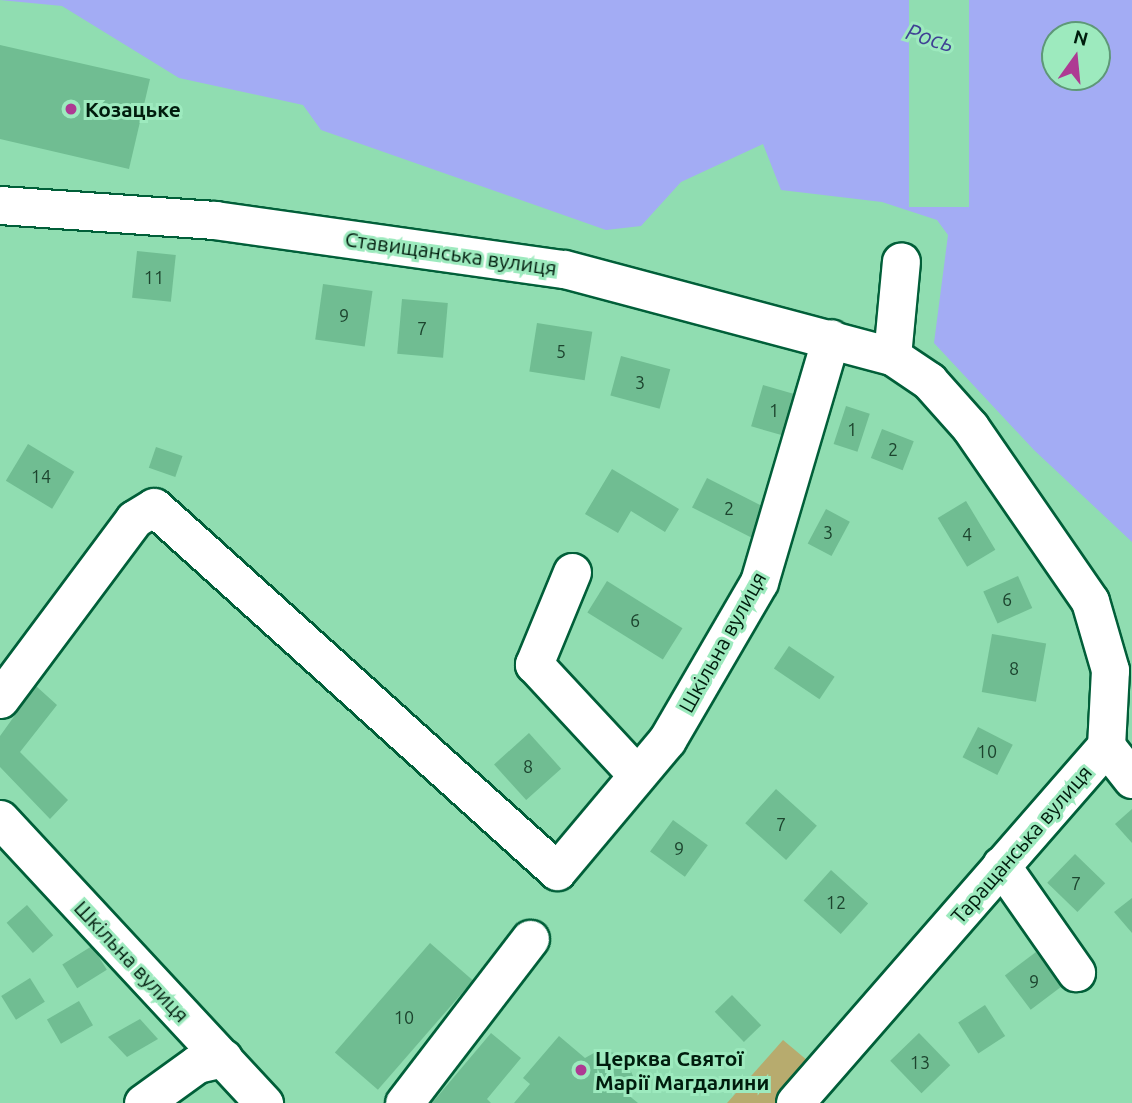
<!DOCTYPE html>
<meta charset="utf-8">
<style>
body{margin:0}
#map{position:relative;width:1132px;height:1103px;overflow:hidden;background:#90ddb1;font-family:Ubuntu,sans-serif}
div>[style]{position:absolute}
.green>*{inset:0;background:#b7ab6e}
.water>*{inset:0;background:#a3acf4}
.pier>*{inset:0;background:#90ddb1;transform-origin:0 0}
.building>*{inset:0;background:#70bd92;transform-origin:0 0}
.roads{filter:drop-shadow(2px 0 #015f39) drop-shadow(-2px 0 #015f39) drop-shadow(0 2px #015f39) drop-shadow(0 -2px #015f39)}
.minor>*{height:37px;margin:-18.5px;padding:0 18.5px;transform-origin:18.5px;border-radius:18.5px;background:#fff}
.dots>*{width:19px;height:19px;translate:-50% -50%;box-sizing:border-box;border:4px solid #9deabe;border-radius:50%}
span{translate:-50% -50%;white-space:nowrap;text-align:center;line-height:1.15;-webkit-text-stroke:6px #9deabe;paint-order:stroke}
.number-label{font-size:18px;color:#1c442e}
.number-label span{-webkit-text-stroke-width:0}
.poi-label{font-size:21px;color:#001c0d;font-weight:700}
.left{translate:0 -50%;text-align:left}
.street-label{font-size:21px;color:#001c0d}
.water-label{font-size:23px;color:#3f4194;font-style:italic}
.north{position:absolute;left:1041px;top:21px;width:70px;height:70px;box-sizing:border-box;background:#9deabe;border:2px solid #5e9877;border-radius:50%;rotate:15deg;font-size:19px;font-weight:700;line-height:28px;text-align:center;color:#001c0d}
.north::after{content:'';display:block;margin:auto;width:24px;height:32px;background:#ae3a93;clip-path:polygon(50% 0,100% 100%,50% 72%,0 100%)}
</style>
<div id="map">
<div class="green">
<i style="clip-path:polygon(783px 1040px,814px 1066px,780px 1103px,727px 1103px)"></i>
</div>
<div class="water">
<i style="clip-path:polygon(evenodd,0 0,1132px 0,1132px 542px,1034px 450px,934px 343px,948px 235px,937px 220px,882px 202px,781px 190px,763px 144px,681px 182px,641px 226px,606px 230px,321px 130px,303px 105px,179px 78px,62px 6px,0 0,1055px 35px,1097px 35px,1097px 77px,1055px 77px,1055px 35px)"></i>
</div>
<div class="pier">
<i style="left:909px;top:0;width:60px;height:207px"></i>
</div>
<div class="building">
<i style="clip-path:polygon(0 45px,150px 79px,129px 169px,0 139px)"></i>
<i style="left:137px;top:251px;width:39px;height:47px;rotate:6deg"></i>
<i style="left:323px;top:284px;width:50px;height:56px;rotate:8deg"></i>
<i style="left:402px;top:299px;width:46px;height:55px;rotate:5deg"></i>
<i style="left:537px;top:323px;width:56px;height:49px;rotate:9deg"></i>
<i style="left:621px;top:356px;width:51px;height:41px;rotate:15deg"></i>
<i style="left:763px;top:385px;width:36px;height:43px;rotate:16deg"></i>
<i style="left:846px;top:406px;width:25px;height:40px;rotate:18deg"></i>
<i style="left:882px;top:429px;width:34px;height:31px;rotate:21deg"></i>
<i style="left:28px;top:444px;width:54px;height:43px;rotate:31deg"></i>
<i style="left:156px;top:447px;width:28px;height:22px;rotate:19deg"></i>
<i style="clip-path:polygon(612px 469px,679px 509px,665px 532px,631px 511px,618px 533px,585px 514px)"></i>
<i style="left:707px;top:478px;width:67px;height:33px;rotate:27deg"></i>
<i style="left:966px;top:501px;width:57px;height:33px;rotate:59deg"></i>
<i style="left:826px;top:509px;width:27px;height:39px;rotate:28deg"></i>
<i style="left:1018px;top:576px;width:35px;height:38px;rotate:66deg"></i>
<i style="left:607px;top:581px;width:89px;height:37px;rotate:32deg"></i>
<i style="left:992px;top:634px;width:55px;height:59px;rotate:10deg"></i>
<i style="left:789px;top:646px;width:55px;height:27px;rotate:34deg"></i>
<i style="clip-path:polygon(36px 686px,57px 705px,20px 752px,68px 800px,50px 819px,0 767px,0 736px)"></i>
<i style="left:978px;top:727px;width:39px;height:34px;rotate:27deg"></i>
<i style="left:529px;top:733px;width:48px;height:47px;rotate:48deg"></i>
<i style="left:776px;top:789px;width:55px;height:46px;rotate:42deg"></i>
<i style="clip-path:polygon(1132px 809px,1132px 843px,1115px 824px)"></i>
<i style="left:673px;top:820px;width:43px;height:39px;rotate:36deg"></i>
<i style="left:1075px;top:854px;width:42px;height:40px;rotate:44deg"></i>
<i style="left:831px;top:870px;width:50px;height:41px;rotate:42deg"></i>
<i style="clip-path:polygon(1132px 898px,1132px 933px,1114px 912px)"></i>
<i style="left:27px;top:905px;width:40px;height:27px;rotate:49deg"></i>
<i style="left:430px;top:943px;width:57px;height:145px;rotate:41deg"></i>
<i style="left:92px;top:946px;width:28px;height:35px;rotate:58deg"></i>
<i style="left:1036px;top:952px;width:43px;height:39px;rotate:53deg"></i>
<i style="left:30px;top:978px;width:28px;height:34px;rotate:58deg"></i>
<i style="left:732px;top:995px;width:42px;height:24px;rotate:46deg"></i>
<i style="left:79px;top:1001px;width:28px;height:37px;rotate:60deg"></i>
<i style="left:985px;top:1005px;width:37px;height:32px;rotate:57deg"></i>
<i style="clip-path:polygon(140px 1019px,158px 1039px,127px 1057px,108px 1037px)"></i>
<i style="clip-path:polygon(491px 1033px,521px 1058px,487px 1099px,491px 1103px,432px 1103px)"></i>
<i style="left:919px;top:1033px;width:45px;height:40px;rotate:46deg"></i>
<i style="clip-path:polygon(559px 1036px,585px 1058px,601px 1049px,624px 1056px,633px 1076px,627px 1094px,638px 1103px,514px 1103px,530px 1084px,523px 1078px)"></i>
</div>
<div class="roads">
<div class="minor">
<i style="left:0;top:205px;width:215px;rotate:4deg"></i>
<i style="left:214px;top:220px;width:353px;rotate:8deg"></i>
<i style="left:564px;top:269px;width:339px;rotate:14.9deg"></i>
<i style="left:892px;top:356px;width:45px;rotate:34deg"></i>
<i style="left:929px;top:381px;width:62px;rotate:48.3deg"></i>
<i style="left:970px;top:427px;width:211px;rotate:55.4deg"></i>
<i style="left:1090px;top:601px;width:72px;rotate:73.8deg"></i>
<i style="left:1110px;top:670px;width:76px;rotate:93deg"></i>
<i style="left:1106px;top:746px;width:473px;rotate:131.1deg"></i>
<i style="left:892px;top:356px;width:95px;rotate:-84.6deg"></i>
<i style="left:572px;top:572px;width:100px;rotate:112.4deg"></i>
<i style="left:534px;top:664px;width:151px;rotate:47.1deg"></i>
<i style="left:0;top:699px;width:224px;rotate:-53.3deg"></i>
<i style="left:134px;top:519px;width:23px;rotate:-31deg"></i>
<i style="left:154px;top:507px;width:543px;rotate:42.09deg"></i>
<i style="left:557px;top:871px;width:171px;rotate:-50deg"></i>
<i style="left:667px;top:740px;width:183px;rotate:-59.8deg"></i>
<i style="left:759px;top:582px;width:254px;rotate:-73.6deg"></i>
<i style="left:1106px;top:746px;width:42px;rotate:51.8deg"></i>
<i style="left:0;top:819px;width:388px;rotate:47.1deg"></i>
<i style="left:1001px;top:865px;width:131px;rotate:55deg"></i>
<i style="left:143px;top:1103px;width:67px;rotate:-35.8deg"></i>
<i style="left:197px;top:1064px;width:27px;rotate:-13deg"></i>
<i style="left:404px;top:1103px;width:207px;rotate:-52.5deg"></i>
</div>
</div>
<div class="dots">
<i style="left:71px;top:109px;background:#ae3a93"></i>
<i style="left:581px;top:1070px;background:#ae3a93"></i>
</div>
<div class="number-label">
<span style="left:154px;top:277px">11</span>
<span style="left:344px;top:315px">9</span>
<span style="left:422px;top:328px">7</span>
<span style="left:561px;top:351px">5</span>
<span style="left:640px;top:382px">3</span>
<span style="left:774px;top:410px">1</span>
<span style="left:852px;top:429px">1</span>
<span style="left:893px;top:449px">2</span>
<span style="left:41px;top:476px">14</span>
<span style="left:729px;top:508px">2</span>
<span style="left:828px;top:532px">3</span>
<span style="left:967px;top:534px">4</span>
<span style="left:1007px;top:599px">6</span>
<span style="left:635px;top:620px">6</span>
<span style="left:1014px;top:668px">8</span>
<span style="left:987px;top:751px">10</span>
<span style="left:528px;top:766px">8</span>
<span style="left:781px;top:824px">7</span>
<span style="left:679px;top:848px">9</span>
<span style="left:1076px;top:883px">7</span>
<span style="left:836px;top:902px">12</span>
<span style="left:1034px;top:981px">9</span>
<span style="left:404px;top:1017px">10</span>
<span style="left:920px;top:1062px">13</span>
</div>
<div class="poi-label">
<span class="left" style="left:85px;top:109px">Козацьке</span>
<span class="left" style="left:595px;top:1070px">Церква Святої<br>Марії Магдалини</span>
</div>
<div class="street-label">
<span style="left:451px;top:253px;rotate:8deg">Ставищанська вулиця</span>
<span style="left:722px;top:642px;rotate:-61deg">Шкільна вулиця</span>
<span style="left:1021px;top:844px;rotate:-49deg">Таращанська вулиця</span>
<span style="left:132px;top:961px;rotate:47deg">Шкільна вулиця</span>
</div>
<div class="water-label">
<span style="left:930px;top:38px;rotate:17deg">Рось</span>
</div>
<div class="north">N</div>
</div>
